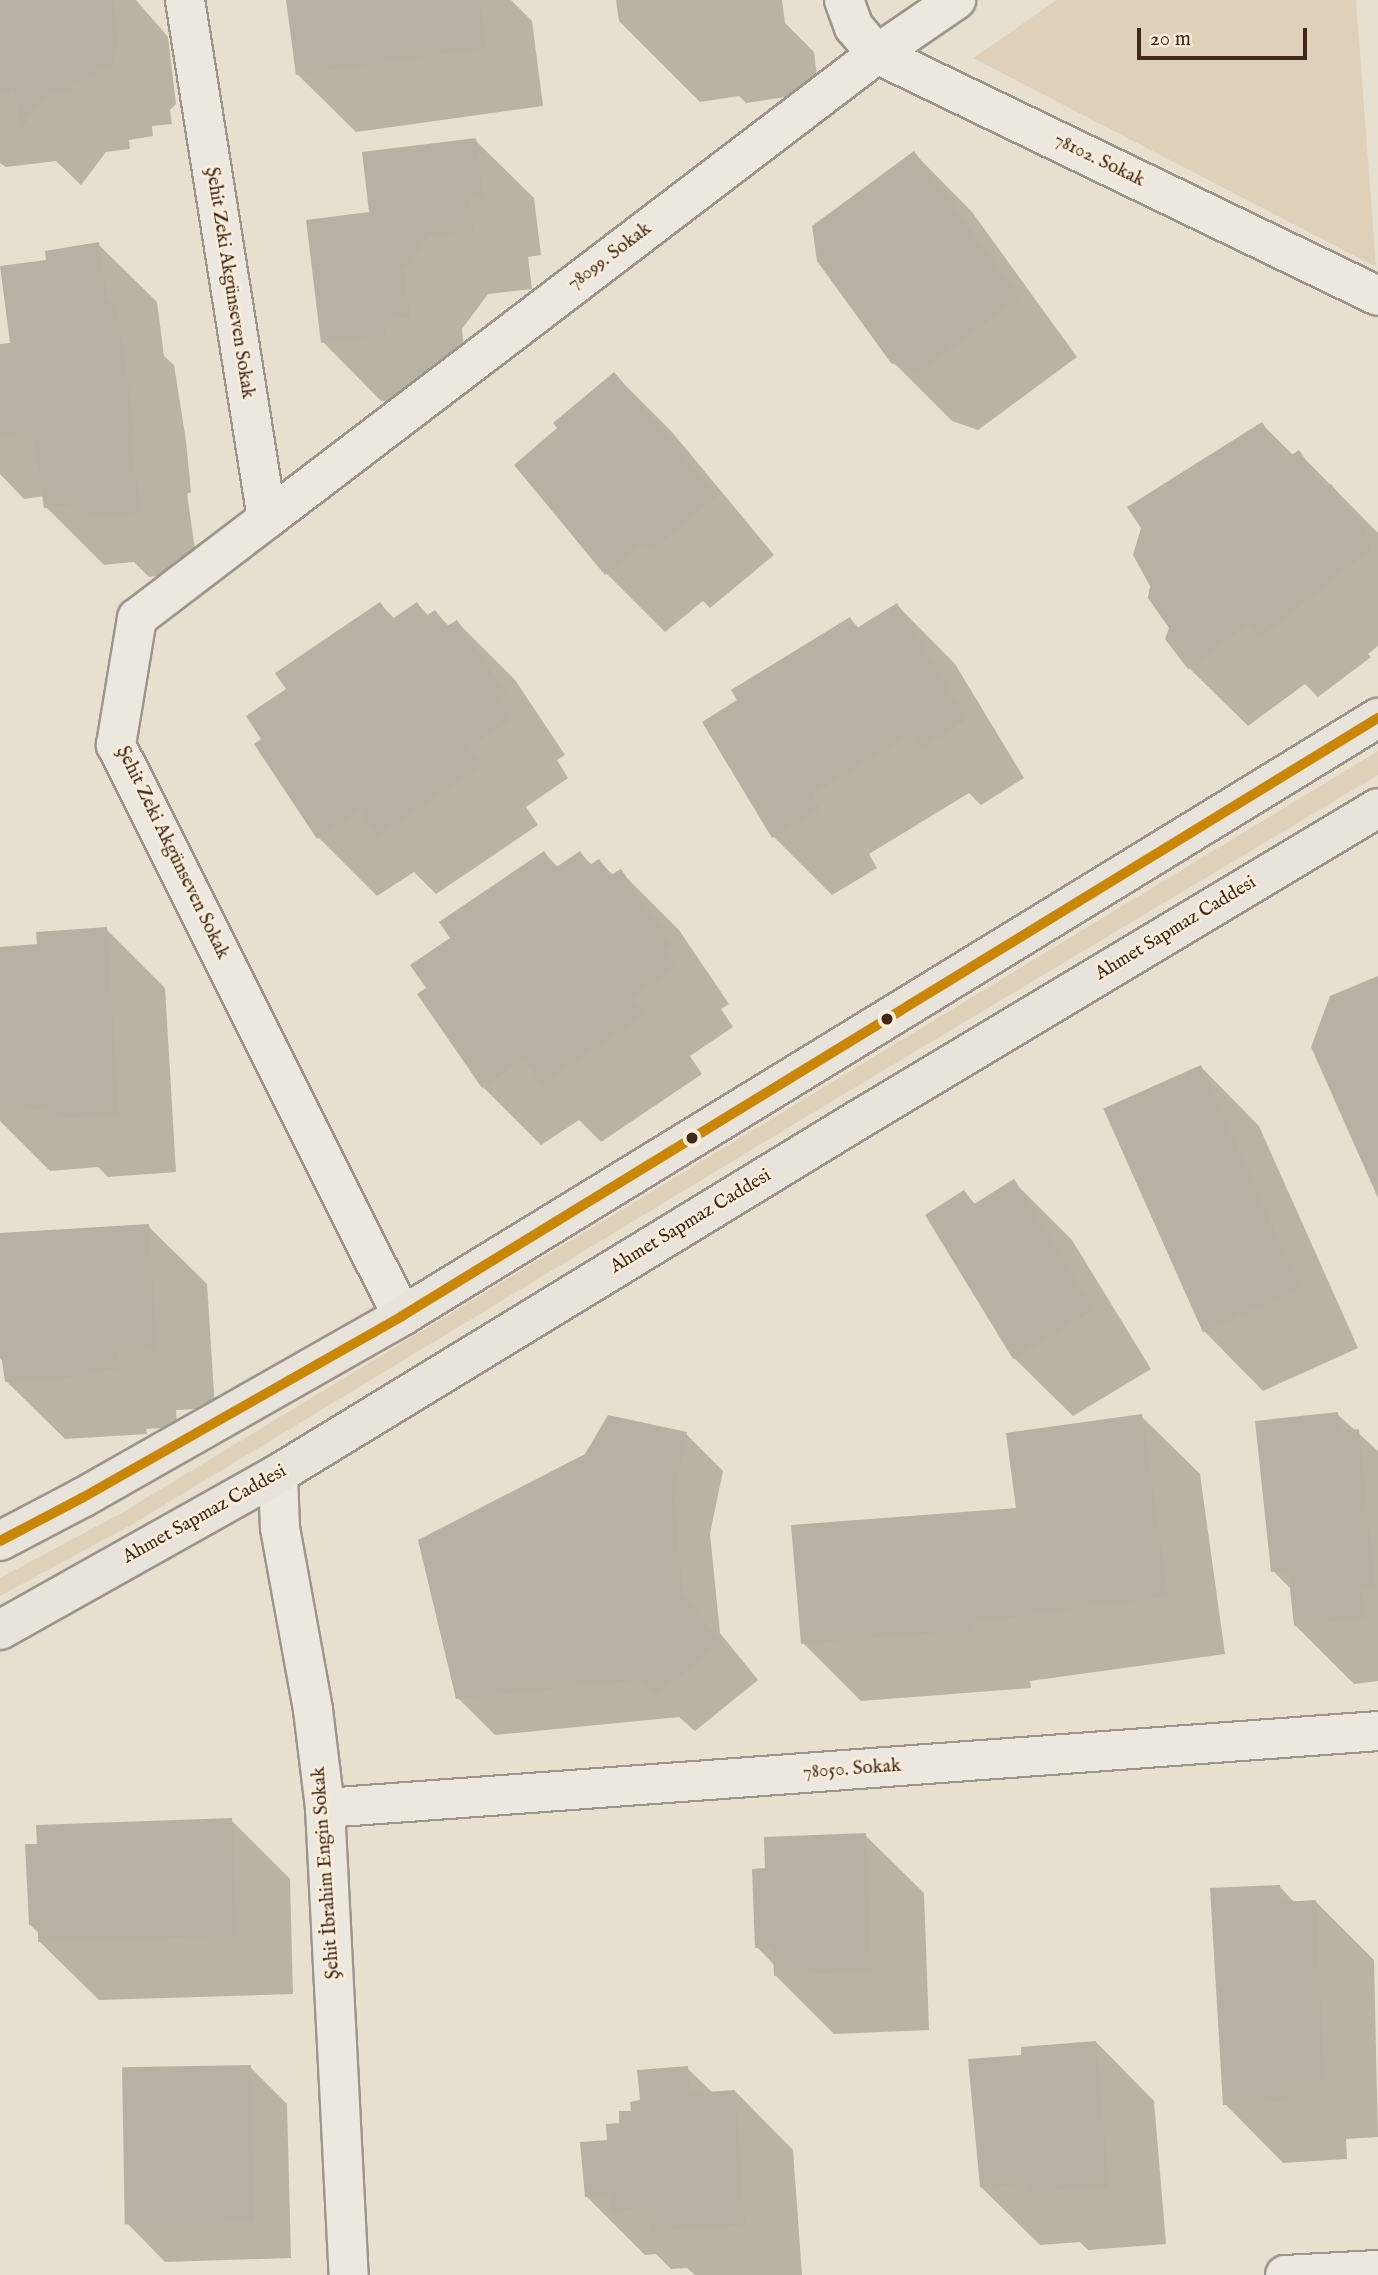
<!DOCTYPE html>
<meta charset="utf-8">
<style>
body{margin:0}
#map{position:relative;width:1378px;height:2275px;overflow:hidden;background:#e8e0ce;font-family:"IM FELL English",serif}
div>[style]{position:absolute}
.green>*{inset:0;background:#ded0b9}
.shadow>*{inset:0;background:#0003}
.building>*{inset:0;background:#b8b0a3;transform-origin:0 0}
.roads{filter:drop-shadow(2px 0 #9d958a) drop-shadow(-2px 0 #9d958a) drop-shadow(0 2px #9d958a) drop-shadow(0 -2px #9d958a)}
.minor>*{height:38px;margin:-19px;padding:0 19px;transform-origin:19px;border-radius:19px;background:#ece8e0}
.major>*{height:38px;margin:-19px;padding:0 19px;transform-origin:19px;border-radius:19px;background:#e9e4db}
.bus-1>*{height:10px;margin:-5px;padding:0 5px;transform-origin:5px;border-radius:5px;background:#ca8606}
.dots>*{width:19px;height:19px;translate:-50% -50%;box-sizing:border-box;border:4px solid #f7edd9;border-radius:50%}
span{translate:-50% -50%;white-space:nowrap;text-align:center;line-height:1.15;-webkit-text-stroke:5px #f7edd9;paint-order:stroke}
.street-label{font-size:19px;color:#42281a}
.scale{position:absolute;left:1137px;top:28px;width:170px;height:32px;box-sizing:border-box;border:4px solid #42281a;border-top:0;padding-left:9px;font-size:21px;line-height:24px;white-space:nowrap;color:#42281a;-webkit-text-stroke:5px #f7edd9;paint-order:stroke}
</style>
<div id="map">
<div class="green">
<i style="clip-path:polygon(1057px 0,1356px 0,1376px 267px,973px 58px)"></i>
<i style="clip-path:polygon(1378px 751px,1378px 775px,829px 1103px,131px 1525px,0 1596px,0 1578px,125px 1511px)"></i>
</div>
<div class="shadow">
<i style="clip-path:polygon(0 0,136px 0,168px 37px,176px 104px,170px 110px,172px 124px,152px 126px,153px 136px,129px 140px,130px 149px,106px 152px,81px 185px,56px 161px,6px 167px,0 163px)"></i>
<i style="clip-path:polygon(287px 0,511px 0,532px 21px,543px 106px,356px 132px,297px 74px)"></i>
<i style="clip-path:polygon(616px 0,782px 0,785px 23px,814px 52px,819px 92px,746px 103px,739px 96px,700px 102px,619px 21px)"></i>
<i style="clip-path:polygon(475px 140px,534px 198px,541px 255px,528px 257px,532px 289px,488px 294px,462px 329px,467px 375px,443px 393px,381px 401px,323px 342px,371px 214px)"></i>
<i style="clip-path:polygon(914px 153px,972px 212px,1077px 357px,978px 430px,952px 421px,893px 362px)"></i>
<i style="clip-path:polygon(98px 244px,157px 302px,164px 356px,174px 365px,186px 441px,191px 492px,187px 494px,198px 570px,149px 577px,134px 562px,104px 565px,46px 507px,44px 496px,24px 499px,0 474px,0 346px,12px 344px,48px 261px)"></i>
<i style="clip-path:polygon(614px 374px,672px 432px,774px 555px,710px 608px,703px 601px,665px 632px,607px 574px,517px 465px,559px 428px)"></i>
<i style="clip-path:polygon(1262px 424px,1294px 456px,1299px 453px,1378px 533px,1378px 646px,1368px 654px,1371px 657px,1318px 697px,1305px 684px,1248px 726px,1189px 668px,1152px 585px)"></i>
<i style="clip-path:polygon(380px 604px,395px 619px,417px 604px,429px 616px,435px 612px,450px 627px,457px 622px,515px 680px,565px 755px,557px 760px,568px 778px,526px 807px,538px 825px,436px 894px,414px 872px,377px 896px,319px 838px,256px 745px,264px 739px,288px 689px)"></i>
<i style="clip-path:polygon(897px 605px,955px 664px,1024px 778px,981px 805px,969px 793px,869px 854px,877px 868px,832px 895px,774px 837px,705px 723px,740px 701px,850px 619px,859px 628px)"></i>
<i style="clip-path:polygon(544px 853px,559px 868px,580px 853px,592px 865px,599px 861px,614px 876px,620px 871px,679px 930px,729px 1004px,721px 1009px,733px 1027px,690px 1056px,702px 1074px,601px 1142px,579px 1120px,541px 1145px,483px 1087px,428px 988px,452px 938px)"></i>
<i style="clip-path:polygon(106px 929px,165px 988px,176px 1172px,108px 1177px,98px 1167px,50px 1171px,0 1121px,0 949px,39px 946px)"></i>
<i style="clip-path:polygon(1201px 1067px,1259px 1126px,1358px 1348px,1263px 1391px,1205px 1332px,1106px 1109px)"></i>
<i style="clip-path:polygon(1014px 1182px,1072px 1240px,1151px 1369px,1073px 1416px,1014px 1358px,964px 1192px,976px 1205px)"></i>
<i style="clip-path:polygon(148px 1226px,207px 1284px,215px 1408px,176px 1410px,177px 1427px,146px 1429px,147px 1434px,65px 1439px,6px 1381px,5px 1364px,0 1358px,0 1235px)"></i>
<i style="clip-path:polygon(1337px 1414px,1378px 1451px,1378px 1681px,1354px 1684px,1296px 1626px,1292px 1590px,1273px 1571px)"></i>
<i style="clip-path:polygon(1141px 1416px,1200px 1474px,1225px 1654px,1030px 1681px,1031px 1688px,861px 1701px,803px 1643px,1018px 1509px)"></i>
<i style="clip-path:polygon(686px 1434px,723px 1471px,710px 1534px,720px 1633px,758px 1680px,695px 1731px,679px 1717px,495px 1735px,458px 1698px)"></i>
<i style="clip-path:polygon(231px 1820px,290px 1879px,293px 1994px,99px 2000px,40px 1942px,40px 1934px,30px 1925px)"></i>
<i style="clip-path:polygon(865px 1835px,924px 1893px,929px 2030px,834px 2034px,775px 1975px,775px 1966px,757px 1947px,767px 1869px)"></i>
<i style="clip-path:polygon(1280px 1887px,1295px 1903px,1315px 1901px,1374px 1960px,1378px 2137px,1346px 2139px,1347px 2159px,1283px 2163px,1225px 2104px)"></i>
<i style="clip-path:polygon(1096px 2042px,1154px 2101px,1166px 2244px,1088px 2250px,1080px 2242px,1040px 2245px,981px 2187px,1023px 2057px)"></i>
<i style="clip-path:polygon(250px 2067px,287px 2104px,291px 2258px,165px 2262px,128px 2224px)"></i>
<i style="clip-path:polygon(687px 2068px,713px 2093px,735px 2091px,793px 2150px,802px 2275px,695px 2275px,687px 2268px,671px 2269px,656px 2254px,645px 2255px,586px 2196px,609px 2142px,621px 2124px,642px 2102px)"></i>
</div>
<div class="building">
<i style="clip-path:polygon(0 0,113px 0,118px 46px,112px 51px,114px 66px,95px 68px,96px 78px,72px 82px,73px 91px,48px 95px,21px 128px,14px 90px,0 93px)"></i>
<i style="clip-path:polygon(286px 0,479px 0,486px 48px,296px 75px)"></i>
<i style="clip-path:polygon(476px 138px,483px 197px,470px 199px,474px 231px,429px 236px,404px 270px,410px 317px,383px 320px,385px 335px,321px 343px,306px 220px,369px 212px,362px 152px)"></i>
<i style="clip-path:polygon(914px 151px,1020px 298px,919px 372px,891px 363px,817px 261px,812px 226px)"></i>
<i style="clip-path:polygon(99px 242px,107px 298px,116px 305px,128px 381px,134px 433px,130px 435px,141px 512px,89px 519px,87px 503px,44px 508px,34px 438px,18px 441px,17px 434px,0 436px,0 344px,10px 343px,0 266px,46px 260px,45px 251px)"></i>
<i style="clip-path:polygon(614px 372px,717px 496px,651px 551px,644px 543px,605px 575px,514px 465px,557px 428px,553px 423px)"></i>
<i style="clip-path:polygon(1262px 422px,1286px 459px,1299px 450px,1323px 485px,1331px 484px,1367px 532px,1371px 550px,1258px 639px,1248px 625px,1188px 669px,1165px 639px,1169px 628px,1148px 598px,1150px 586px,1133px 555px,1141px 528px,1127px 507px)"></i>
<i style="clip-path:polygon(380px 602px,392px 619px,417px 602px,426px 616px,435px 610px,447px 626px,457px 620px,508px 696px,500px 701px,511px 719px,469px 748px,481px 766px,377px 837px,360px 810px,317px 839px,254px 744px,261px 739px,246px 716px,286px 689px,275px 673px)"></i>
<i style="clip-path:polygon(897px 603px,967px 719px,922px 748px,913px 733px,812px 795px,820px 809px,772px 838px,702px 722px,737px 700px,731px 690px,850px 617px,857px 628px)"></i>
<i style="clip-path:polygon(544px 851px,555px 868px,580px 851px,590px 865px,599px 859px,611px 875px,621px 869px,672px 945px,664px 950px,675px 968px,633px 997px,645px 1015px,541px 1085px,524px 1059px,482px 1088px,417px 994px,426px 988px,410px 965px,450px 938px,439px 922px)"></i>
<i style="clip-path:polygon(107px 927px,119px 1115px,48px 1119px,48px 1109px,0 1112px,0 947px,37px 944px,36px 932px)"></i>
<i style="clip-path:polygon(1378px 976px,1378px 1198px,1311px 1047px,1330px 996px)"></i>
<i style="left:1201px;top:1065px;width:245px;height:107px;rotate:66deg"></i>
<i style="clip-path:polygon(1014px 1179px,1094px 1310px,1013px 1359px,925px 1215px,964px 1190px,974px 1204px)"></i>
<i style="clip-path:polygon(149px 1224px,157px 1350px,118px 1352px,120px 1369px,89px 1371px,89px 1376px,5px 1382px,0 1347px,0 1233px)"></i>
<i style="clip-path:polygon(1338px 1412px,1339px 1431px,1359px 1429px,1375px 1586px,1361px 1588px,1365px 1618px,1294px 1626px,1288px 1570px,1271px 1572px,1255px 1421px)"></i>
<i style="clip-path:polygon(1142px 1414px,1168px 1596px,972px 1623px,973px 1630px,801px 1644px,791px 1525px,1016px 1508px,1006px 1433px)"></i>
<i style="clip-path:polygon(608px 1415px,687px 1432px,674px 1496px,683px 1594px,722px 1643px,657px 1695px,640px 1680px,456px 1699px,418px 1540px,585px 1454px)"></i>
<i style="clip-path:polygon(232px 1818px,236px 1936px,38px 1942px,38px 1925px,29px 1925px,25px 1844px,37px 1844px,36px 1825px)"></i>
<i style="clip-path:polygon(866px 1833px,872px 1972px,774px 1976px,773px 1947px,755px 1948px,752px 1869px,765px 1868px,764px 1837px)"></i>
<i style="clip-path:polygon(1280px 1885px,1280px 1902px,1316px 1900px,1324px 2079px,1288px 2081px,1289px 2101px,1223px 2105px,1210px 1888px)"></i>
<i style="clip-path:polygon(1096px 2041px,1109px 2187px,1028px 2192px,1028px 2184px,980px 2187px,968px 2059px,1021px 2055px,1021px 2047px)"></i>
<i style="left:251px;top:2065px;width:157px;height:129px;rotate:89deg"></i>
<i style="clip-path:polygon(688px 2066px,689px 2093px,735px 2090px,745px 2225px,650px 2232px,648px 2208px,611px 2211px,610px 2195px,585px 2197px,580px 2142px,607px 2140px,606px 2124px,619px 2123px,619px 2111px,631px 2111px,630px 2102px,640px 2100px,637px 2070px)"></i>
</div>
<div class="roads">
<div class="minor">
<i style="left:185px;top:0;width:525px;rotate:81.02deg"></i>
<i style="left:267px;top:519px;width:163px;rotate:142.7deg"></i>
<i style="left:137px;top:618px;width:129px;rotate:99.4deg"></i>
<i style="left:116px;top:745px;width:639px;rotate:63.39deg"></i>
<i style="left:844px;top:0;width:29px;rotate:70deg"></i>
<i style="left:854px;top:27px;width:35px;rotate:50deg"></i>
<i style="left:877px;top:54px;width:556px;rotate:25.78deg"></i>
<i style="left:267px;top:519px;width:767px;rotate:-37.32deg"></i>
<i style="left:877px;top:54px;width:96px;rotate:-34.4deg"></i>
<i style="left:278px;top:1474px;width:54px;rotate:87.9deg"></i>
<i style="left:280px;top:1528px;width:185px;rotate:79.7deg"></i>
<i style="left:313px;top:1710px;width:99px;rotate:83deg"></i>
<i style="left:325px;top:1808px;width:468px;rotate:87.1deg"></i>
<i style="left:325px;top:1808px;width:1056px;rotate:-4.18deg"></i>
<i style="left:1285px;top:2275px;width:93px;rotate:-3.1deg"></i>
</div>
<div class="major">
<i style="left:0;top:1541px;width:93px;rotate:-27.7deg"></i>
<i style="left:82px;top:1498px;width:368px;rotate:-29.6deg"></i>
<i style="left:402px;top:1316px;width:1145px;rotate:-31.5deg"></i>
<i style="left:0;top:1630px;width:319px;rotate:-29.3deg"></i>
<i style="left:278px;top:1474px;width:679px;rotate:-31.4deg"></i>
<i style="left:858px;top:1120px;width:606px;rotate:-30.96deg"></i>
</div>
</div>
<div class="bus-1">
<i style="left:0;top:1541px;width:93px;rotate:-27.7deg"></i>
<i style="left:82px;top:1498px;width:368px;rotate:-29.6deg"></i>
<i style="left:402px;top:1316px;width:1145px;rotate:-31.5deg"></i>
</div>
<div class="dots">
<i style="left:887px;top:1019px;background:#42281a"></i>
<i style="left:692px;top:1138px;background:#42281a"></i>
</div>
<div class="street-label">
<span style="left:1099px;top:161px;rotate:26deg">78102. Sokak</span>
<span style="left:610px;top:257px;rotate:-37deg">78099. Sokak</span>
<span style="left:229px;top:283px;rotate:81deg">Şehit Zeki Akgünseven Sokak</span>
<span style="left:172px;top:853px;rotate:64deg">Şehit Zeki Akgünseven Sokak</span>
<span style="left:1176px;top:929px;rotate:-31deg">Ahmet Sapmaz Caddesi</span>
<span style="left:691px;top:1222px;rotate:-31deg">Ahmet Sapmaz Caddesi</span>
<span style="left:205px;top:1515px;rotate:-29deg">Ahmet Sapmaz Caddesi</span>
<span style="left:852px;top:1770px;rotate:-4deg">78050. Sokak</span>
<span style="left:327px;top:1873px;rotate:-94deg">Şehit İbrahim Engin Sokak</span>
</div>
<div class="scale">20 m</div>
</div>
